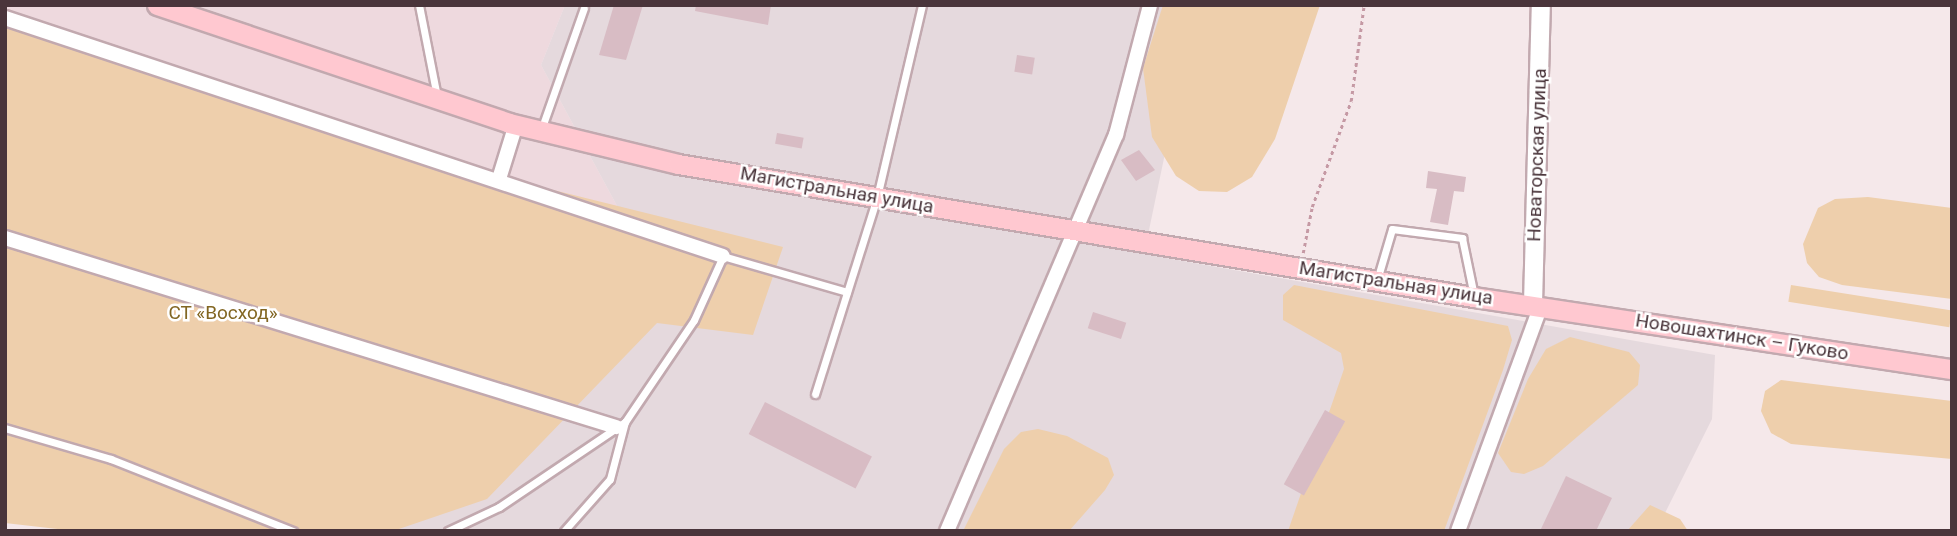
<!DOCTYPE html>
<meta charset="utf-8">
<style>
body{margin:0}
#map{position:relative;width:1957px;height:536px;overflow:hidden;background:#f5e8ea;font-family:Roboto,sans-serif}
div>[style]{position:absolute}
.residential>*{inset:0;background:#eed9de}
.industrial>*{inset:0;background:#e5d9dd}
.green>*{inset:0;background:#eecfac;transform-origin:0 0}
.building>*{inset:0;background:#d8bcc4;transform-origin:0 0}
.path>*{height:2.5px;margin-top:-1.25px;transform-origin:0;background:repeating-linear-gradient(90deg,#c599a4 0 3.5px,transparent 0 7px)}
.roads{filter:drop-shadow(2px 0 #c2a9af) drop-shadow(-2px 0 #c2a9af) drop-shadow(0 2px #c2a9af) drop-shadow(0 -2px #c2a9af)}
.service>*{height:7px;margin:-3.5px;padding:0 3.5px;transform-origin:3.5px;border-radius:3.5px;background:#fff}
.minor>*{height:14px;margin:-7px;padding:0 7px;transform-origin:7px;border-radius:7px;background:#fff}
.tertiary>*{height:18px;margin:-9px;padding:0 9px;transform-origin:9px;border-radius:9px;background:#fff}
.secondary>*{height:19px;margin:-9.5px;padding:0 9.5px;transform-origin:9.5px;border-radius:9.5px;background:#ffc8d0}
span{translate:-50% -50%;white-space:nowrap;text-align:center;line-height:1.15;-webkit-text-stroke:5px #fff;paint-order:stroke}
.street-label{font-size:19px;color:#4a353b}
.park-label{font-size:19px;color:#826622}
.frame{position:absolute;inset:0;border:7px solid #4a353b;pointer-events:none}
</style>
<div id="map">
<div class="residential">
<i style="clip-path:polygon(5px 5px,565px 5px,541px 65px,664px 293px,5px 489px)"></i>
</div>
<div class="industrial">
<i style="clip-path:polygon(565px 5px,1196px 5px,1144px 254px,1715px 355px,1712px 419px,1656px 531px,382px 531px,664px 293px,541px 65px)"></i>
</div>
<div class="green">
<i style="clip-path:polygon(1163px 5px,1320px 5px,1275px 139px,1252px 177px,1227px 192px,1199px 191px,1176px 176px,1152px 137px,1143px 68px)"></i>
<i style="clip-path:polygon(5px 12px,517px 181px,783px 247px,753px 335px,657px 323px,487px 499px,393px 531px,75px 531px,5px 523px)"></i>
<i style="clip-path:polygon(1868px 197px,1952px 208px,1952px 299px,1842px 285px,1819px 277px,1807px 263px,1803px 244px,1818px 208px,1835px 199px)"></i>
<i style="clip-path:polygon(1294px 285px,1508px 326px,1512px 340px,1503px 370px,1444px 531px,1288px 531px,1344px 369px,1341px 353px,1283px 320px,1283px 295px)"></i>
<i style="left:1791px;top:285px;width:163px;height:17px;rotate:9deg"></i>
<i style="clip-path:polygon(1570px 337px,1629px 352px,1640px 365px,1638px 385px,1543px 466px,1524px 474px,1511px 472px,1498px 453px,1528px 379px,1546px 349px)"></i>
<i style="clip-path:polygon(1781px 380px,1952px 401px,1952px 459px,1791px 444px,1771px 433px,1761px 411px,1765px 391px)"></i>
<i style="clip-path:polygon(1038px 429px,1067px 436px,1108px 458px,1114px 475px,1105px 490px,1069px 531px,963px 531px,1004px 449px,1021px 432px)"></i>
<i style="clip-path:polygon(1650px 505px,1680px 519px,1688px 531px,1627px 531px)"></i>
</div>
<div class="building">
<i style="clip-path:polygon(614px 5px,643px 5px,626px 60px,599px 55px)"></i>
<i style="clip-path:polygon(696px 5px,771px 5px,768px 25px,695px 11px)"></i>
<i style="left:1017px;top:55px;width:18px;height:17px;rotate:9deg"></i>
<i style="left:777px;top:133px;width:27px;height:11px;rotate:10deg"></i>
<i style="clip-path:polygon(1139px 150px,1155px 170px,1136px 181px,1121px 160px)"></i>
<i style="clip-path:polygon(1428px 171px,1466px 177px,1464px 192px,1454px 191px,1448px 225px,1430px 222px,1437px 189px,1426px 188px)"></i>
<i style="left:1093px;top:312px;width:35px;height:17px;rotate:18deg"></i>
<i style="left:765px;top:402px;width:120px;height:36px;rotate:27deg"></i>
<i style="left:1325px;top:410px;width:23px;height:85px;rotate:29deg"></i>
<i style="clip-path:polygon(1566px 476px,1612px 498px,1596px 531px,1540px 531px)"></i>
</div>
<div class="path">
<i style="left:1303px;top:253px;width:47px;rotate:-78.9deg"></i>
<i style="left:1312px;top:207px;width:113px;rotate:-69.8deg"></i>
<i style="left:1351px;top:101px;width:97px;rotate:-82.3deg"></i>
</div>
<div class="roads">
<div class="service">
<i style="left:419px;top:5px;width:94px;rotate:78.9deg"></i>
<i style="left:541px;top:130px;width:129px;rotate:-70.6deg"></i>
<i style="left:1377px;top:280px;width:53px;rotate:-73.6deg"></i>
<i style="left:1392px;top:229px;width:71px;rotate:7.3deg"></i>
<i style="left:1462px;top:238px;width:59px;rotate:78.3deg"></i>
<i style="left:815px;top:394px;width:207px;rotate:-72.5deg"></i>
<i style="left:877px;top:197px;width:197px;rotate:-76.8deg"></i>
<i style="left:5px;top:428px;width:110px;rotate:16.3deg"></i>
<i style="left:111px;top:459px;width:196px;rotate:21.6deg"></i>
<i style="left:448px;top:531px;width:56px;rotate:-25.2deg"></i>
<i style="left:499px;top:507px;width:152px;rotate:-34deg"></i>
<i style="left:625px;top:422px;width:123px;rotate:-55.9deg"></i>
<i style="left:694px;top:320px;width:70px;rotate:-65.6deg"></i>
<i style="left:723px;top:256px;width:129px;rotate:16.2deg"></i>
<i style="left:564px;top:531px;width:69px;rotate:-48.5deg"></i>
<i style="left:610px;top:479px;width:59px;rotate:-75.3deg"></i>
</div>
<div class="minor">
<i style="left:5px;top:18px;width:756px;rotate:18.34deg"></i>
<i style="left:499px;top:179px;width:58px;rotate:-72.8deg"></i>
<i style="left:5px;top:238px;width:640px;rotate:17.19deg"></i>
<i style="left:947px;top:531px;width:431px;rotate:-66.9deg"></i>
<i style="left:1116px;top:135px;width:134px;rotate:-75.3deg"></i>
<i style="left:1458px;top:531px;width:240px;rotate:-69.8deg"></i>
</div>
<div class="tertiary">
<i style="left:1533px;top:304px;width:299px;rotate:-88.5deg"></i>
</div>
<div class="secondary">
<i style="left:157px;top:5px;width:371px;rotate:18.5deg"></i>
<i style="left:509px;top:123px;width:174px;rotate:13.6deg"></i>
<i style="left:678px;top:164px;width:807px;rotate:9.49deg"></i>
<i style="left:1474px;top:297px;width:483px;rotate:8.6deg"></i>
</div>
</div>
<div class="street-label">
<span style="left:1537px;top:155px;rotate:-88deg">Новаторская улица</span>
<span style="left:837px;top:190px;rotate:10deg">Магистральная улица</span>
<span style="left:1396px;top:283px;rotate:9deg">Магистральная улица</span>
<span style="left:1742px;top:337px;rotate:9deg">Новошахтинск – Гуково</span>
</div>
<div class="park-label">
<span style="left:223px;top:313px">СТ «Восход»</span>
</div>
<div class="frame"></div>
</div>
